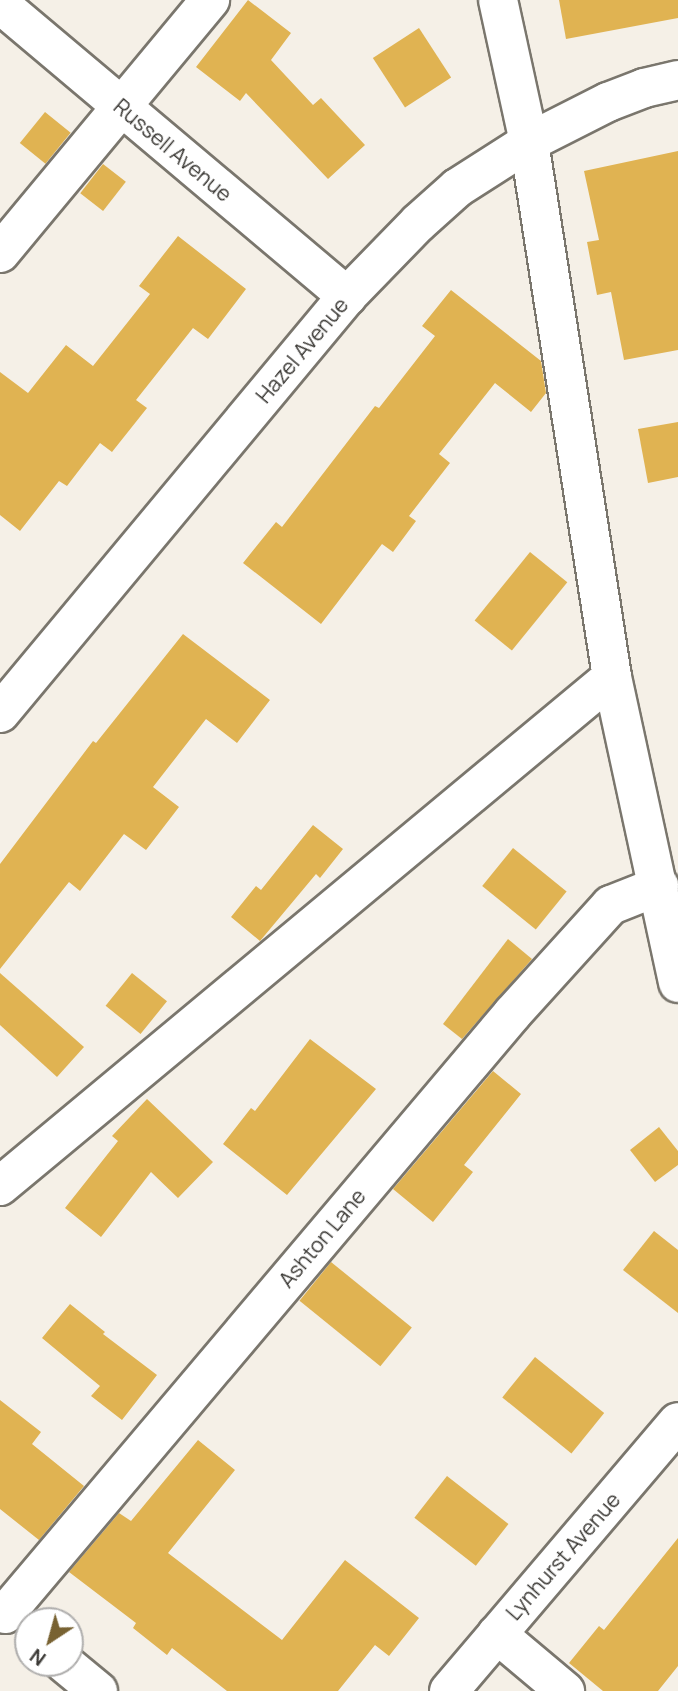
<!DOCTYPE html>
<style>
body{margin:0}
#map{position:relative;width:678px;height:1691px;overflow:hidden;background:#f5f0e7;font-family:Manrope,sans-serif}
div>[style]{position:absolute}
.building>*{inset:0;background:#e0b352;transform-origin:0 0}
.roads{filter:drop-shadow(2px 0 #7a766d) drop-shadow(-2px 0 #7a766d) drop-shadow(0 2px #7a766d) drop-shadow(0 -2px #7a766d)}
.minor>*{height:38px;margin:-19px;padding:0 19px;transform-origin:19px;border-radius:19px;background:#fff}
span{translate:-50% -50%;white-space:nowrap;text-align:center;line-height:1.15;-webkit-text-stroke:5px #fff;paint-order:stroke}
.street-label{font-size:21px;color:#3a3834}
.north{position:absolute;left:14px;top:1607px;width:70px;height:70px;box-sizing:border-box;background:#fff;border:2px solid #b0afae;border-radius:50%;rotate:216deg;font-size:19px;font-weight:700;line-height:28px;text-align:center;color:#3a3834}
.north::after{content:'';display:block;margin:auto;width:24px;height:32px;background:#786232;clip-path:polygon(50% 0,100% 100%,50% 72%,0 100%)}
</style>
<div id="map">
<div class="building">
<i style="clip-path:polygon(248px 0,291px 33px,271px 60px,313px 105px,321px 98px,365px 145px,328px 179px,246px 93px,240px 101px,196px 67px)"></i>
<i style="clip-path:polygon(559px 0,678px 0,678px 18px,566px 39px)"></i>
<i style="left:419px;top:28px;width:59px;height:55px;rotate:57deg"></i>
<i style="left:45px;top:112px;width:33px;height:40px;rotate:39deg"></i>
<i style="clip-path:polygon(678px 151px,678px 350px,624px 360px,611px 292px,597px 295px,587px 242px,599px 240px,584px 171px)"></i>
<i style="left:103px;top:164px;width:29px;height:37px;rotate:38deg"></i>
<i style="clip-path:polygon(178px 236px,246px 289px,208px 339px,193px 328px,136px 400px,147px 408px,112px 452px,100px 443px,67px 486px,59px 481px,20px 531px,0 515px,0 372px,28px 393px,66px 345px,93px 366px,150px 294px,139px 286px)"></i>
<i style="clip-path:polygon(451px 290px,541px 361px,546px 393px,531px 412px,495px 383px,439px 454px,450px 463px,409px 516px,416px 521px,393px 552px,382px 544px,321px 624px,243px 563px,276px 522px,282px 527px,375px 406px,379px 408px,435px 336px,422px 326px)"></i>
<i style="clip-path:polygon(678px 422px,678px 477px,648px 483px,638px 429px)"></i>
<i style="left:530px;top:552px;width:48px;height:88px;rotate:39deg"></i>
<i style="clip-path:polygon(183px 634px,270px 700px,237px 743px,206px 719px,153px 787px,179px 807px,146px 850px,124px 834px,80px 891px,69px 882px,0 969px,0 864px,93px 741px,96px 743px)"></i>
<i style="clip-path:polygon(313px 825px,343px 849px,320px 878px,316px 874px,260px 941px,231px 917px,256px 886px,261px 890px)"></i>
<i style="left:513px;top:848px;width:69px;height:49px;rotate:39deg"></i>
<i style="clip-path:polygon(508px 939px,532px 959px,462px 1039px,443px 1024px)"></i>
<i style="clip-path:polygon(0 973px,84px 1047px,57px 1077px,0 1025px)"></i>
<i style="left:132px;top:973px;width:45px;height:42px;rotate:39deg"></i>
<i style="clip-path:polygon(310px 1039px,376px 1089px,287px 1195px,223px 1144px,251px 1108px,255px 1111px)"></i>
<i style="clip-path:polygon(493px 1071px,521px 1094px,464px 1165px,473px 1172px,433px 1222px,393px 1189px)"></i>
<i style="clip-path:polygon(147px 1099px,213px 1162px,178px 1198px,151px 1172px,101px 1237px,65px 1208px,118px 1141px,112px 1136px)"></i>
<i style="clip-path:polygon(659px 1127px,678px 1151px,678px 1165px,655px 1182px,630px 1150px)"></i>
<i style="clip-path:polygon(654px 1231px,678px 1250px,678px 1313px,623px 1270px)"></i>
<i style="left:331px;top:1262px;width:104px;height:50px;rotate:39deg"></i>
<i style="clip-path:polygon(70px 1304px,105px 1332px,103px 1334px,157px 1375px,122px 1420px,91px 1396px,100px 1386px,42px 1338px)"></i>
<i style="left:535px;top:1357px;width:89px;height:52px;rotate:39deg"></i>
<i style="clip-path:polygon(0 1400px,41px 1432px,32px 1444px,84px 1486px,39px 1540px,0 1509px)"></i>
<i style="clip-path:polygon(198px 1440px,235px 1470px,168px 1553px,282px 1640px,345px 1560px,419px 1618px,389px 1656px,375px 1645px,338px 1691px,227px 1691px,172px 1648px,167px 1655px,133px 1628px,136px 1623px,69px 1572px,119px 1513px,131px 1521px)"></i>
<i style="left:447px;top:1476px;width:78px;height:53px;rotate:38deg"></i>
<i style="clip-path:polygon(678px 1538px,678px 1666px,658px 1691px,603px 1691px,569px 1663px,599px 1626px,604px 1630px)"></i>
</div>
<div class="roads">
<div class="minor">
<i style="left:498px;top:0;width:145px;rotate:77.7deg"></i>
<i style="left:529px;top:142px;width:541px;rotate:81.18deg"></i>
<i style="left:612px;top:677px;width:313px;rotate:77.8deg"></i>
<i style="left:0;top:4px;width:454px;rotate:40.1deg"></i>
<i style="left:0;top:253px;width:329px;rotate:-50.3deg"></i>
<i style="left:0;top:713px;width:542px;rotate:-50.23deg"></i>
<i style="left:347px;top:296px;width:102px;rotate:-45.8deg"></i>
<i style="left:418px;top:223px;width:52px;rotate:-41.9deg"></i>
<i style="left:457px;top:188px;width:85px;rotate:-32.6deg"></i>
<i style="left:529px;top:142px;width:89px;rotate:-26.9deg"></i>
<i style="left:608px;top:102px;width:39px;rotate:-21deg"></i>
<i style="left:644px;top:88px;width:35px;rotate:-13deg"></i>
<i style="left:0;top:1186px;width:796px;rotate:-39.75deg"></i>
<i style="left:5px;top:1614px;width:786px;rotate:-49.8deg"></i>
<i style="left:512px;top:1014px;width:147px;rotate:-47.8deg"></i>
<i style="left:611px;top:905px;width:52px;rotate:-21.6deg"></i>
<i style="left:497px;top:1634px;width:89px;rotate:40deg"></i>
<i style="left:64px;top:1663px;width:44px;rotate:39.5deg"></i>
<i style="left:449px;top:1691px;width:353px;rotate:-49.6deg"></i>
</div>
</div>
<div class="street-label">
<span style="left:173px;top:150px;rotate:40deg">Russell Avenue</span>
<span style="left:302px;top:350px;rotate:-50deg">Hazel Avenue</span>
<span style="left:322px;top:1238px;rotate:-50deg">Ashton Lane</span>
<span style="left:563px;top:1556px;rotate:-49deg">Lynhurst Avenue</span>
</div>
<div class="north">N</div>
</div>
